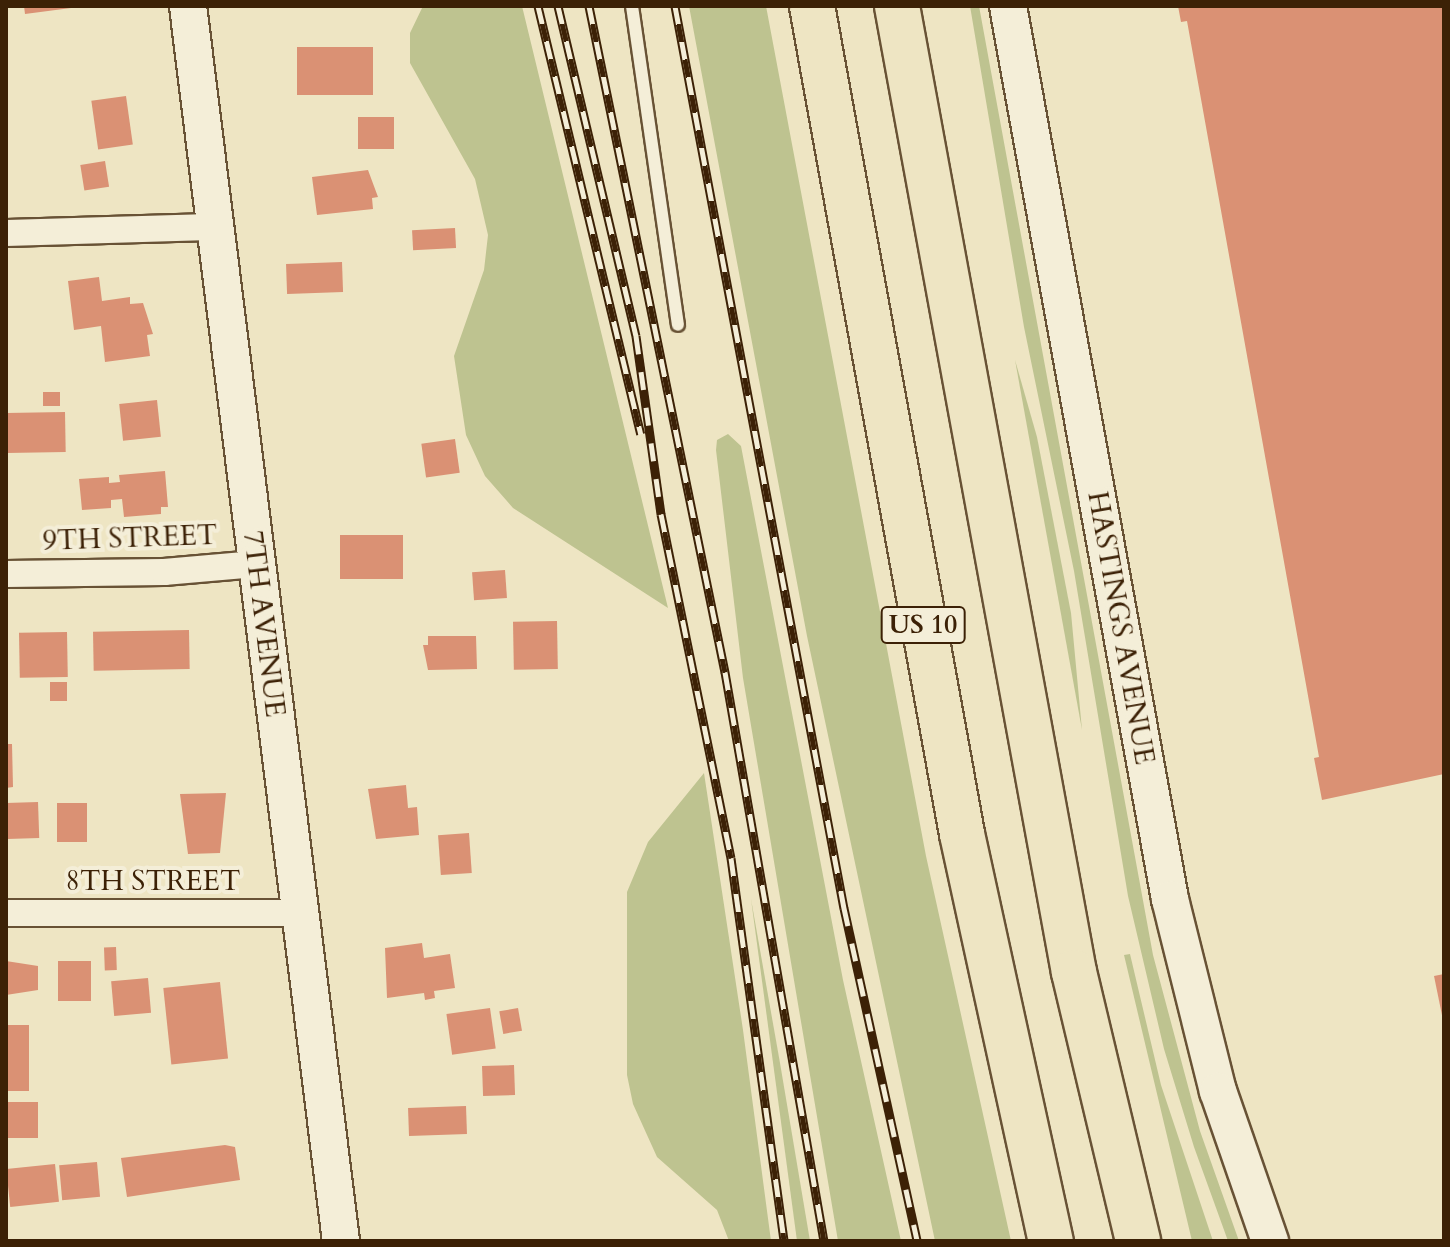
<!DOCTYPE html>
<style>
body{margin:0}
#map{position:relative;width:1450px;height:1247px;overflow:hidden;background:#eee5c3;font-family:Cardo,serif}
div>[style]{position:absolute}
.green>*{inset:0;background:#bec390}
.building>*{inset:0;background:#da9174;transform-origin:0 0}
.roads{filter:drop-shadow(2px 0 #685235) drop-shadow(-2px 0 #685235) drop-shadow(0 2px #685235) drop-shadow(0 -2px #685235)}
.lane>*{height:12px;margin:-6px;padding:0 6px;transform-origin:6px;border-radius:6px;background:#f4eed8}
.street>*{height:26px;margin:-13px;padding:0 13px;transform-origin:13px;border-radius:13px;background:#f4eed8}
.secondary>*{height:36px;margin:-18px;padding:0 18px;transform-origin:18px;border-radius:18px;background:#f4eed8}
.highway>*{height:44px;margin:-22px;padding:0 22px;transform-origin:22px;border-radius:22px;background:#eee5c3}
.rail>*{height:9px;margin-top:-4.5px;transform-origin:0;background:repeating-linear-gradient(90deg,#f4eed8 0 18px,#3c2106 0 36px);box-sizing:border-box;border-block:2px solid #3c2106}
span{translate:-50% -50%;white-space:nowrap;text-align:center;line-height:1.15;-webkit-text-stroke:8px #f4eed8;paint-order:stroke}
.shield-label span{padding:2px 6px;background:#f4eed8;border:2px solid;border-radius:6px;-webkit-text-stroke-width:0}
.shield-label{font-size:26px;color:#3c2106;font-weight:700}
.street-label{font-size:28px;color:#3c2106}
.frame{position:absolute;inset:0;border:8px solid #3c2106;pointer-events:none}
</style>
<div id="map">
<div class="green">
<i style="clip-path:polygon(423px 6px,522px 6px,668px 608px,513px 508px,485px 476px,466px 435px,454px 356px,484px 270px,488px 235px,475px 179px,410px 63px,410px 33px)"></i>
<i style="clip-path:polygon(689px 6px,766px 6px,926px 856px,1011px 1241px,935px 1241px,807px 636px)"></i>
<i style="clip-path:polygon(970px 6px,979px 6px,1153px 955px,1200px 1131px,1239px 1241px,1228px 1241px,1194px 1147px,1164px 1049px,1128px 896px,1074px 571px,1024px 327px)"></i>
<i style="clip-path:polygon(1015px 360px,1037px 437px,1071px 613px,1082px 730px)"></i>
<i style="clip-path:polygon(728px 434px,741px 446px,843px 980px,901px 1241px,838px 1241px,743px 678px,716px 450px,717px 440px)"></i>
<i style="clip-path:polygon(704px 773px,743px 1030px,771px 1241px,729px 1241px,717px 1210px,657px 1157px,633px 1104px,627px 1075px,627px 892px,648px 842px)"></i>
<i style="clip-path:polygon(751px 899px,780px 1063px,810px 1241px,797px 1241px)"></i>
<i style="clip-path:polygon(1130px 954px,1161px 1085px,1213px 1241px,1192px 1241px,1124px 955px)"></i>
</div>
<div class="building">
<i style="clip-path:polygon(24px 6px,71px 6px,71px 8px,25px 14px)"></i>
<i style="clip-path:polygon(1178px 6px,1444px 6px,1444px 774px,1322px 800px,1314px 758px,1319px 757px,1187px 21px,1181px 22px)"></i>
<i style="left:373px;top:47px;width:48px;height:76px;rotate:90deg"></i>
<i style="left:126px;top:96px;width:49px;height:35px;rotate:82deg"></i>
<i style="left:394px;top:117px;width:32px;height:36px;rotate:90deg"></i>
<i style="left:105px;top:161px;width:26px;height:25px;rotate:81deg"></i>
<i style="clip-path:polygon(368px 170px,378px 197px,372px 198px,373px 209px,317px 215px,312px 177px)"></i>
<i style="left:455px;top:228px;width:20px;height:43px;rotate:87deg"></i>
<i style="left:342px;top:262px;width:30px;height:56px;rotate:88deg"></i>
<i style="clip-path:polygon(99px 277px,102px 301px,130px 297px,130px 304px,143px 303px,153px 334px,147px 335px,150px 356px,105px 362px,101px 326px,74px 330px,68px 281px)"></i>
<i style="left:43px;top:392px;width:17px;height:14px"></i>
<i style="left:157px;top:400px;width:37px;height:38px;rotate:84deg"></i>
<i style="left:65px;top:412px;width:40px;height:59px;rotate:89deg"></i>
<i style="left:455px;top:439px;width:34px;height:34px;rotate:82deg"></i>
<i style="clip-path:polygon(165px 471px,168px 507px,161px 507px,161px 514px,124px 517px,122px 499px,111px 500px,111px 508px,82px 510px,79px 479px,109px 477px,109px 483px,120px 482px,119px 475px)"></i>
<i style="left:403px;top:535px;width:44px;height:63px;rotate:90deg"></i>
<i style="left:505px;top:570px;width:28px;height:33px;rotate:86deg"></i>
<i style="left:557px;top:621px;width:48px;height:44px;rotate:89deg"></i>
<i style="left:189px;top:630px;width:39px;height:96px;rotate:89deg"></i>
<i style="left:67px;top:632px;width:45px;height:48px;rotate:89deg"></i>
<i style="clip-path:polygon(428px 636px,476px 636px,477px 669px,428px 670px,423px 645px,428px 645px)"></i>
<i style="left:50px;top:682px;width:17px;height:19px"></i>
<i style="clip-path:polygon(6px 744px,12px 744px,13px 787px,6px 788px)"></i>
<i style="clip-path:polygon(406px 785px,408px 808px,417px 807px,419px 835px,376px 839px,368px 789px)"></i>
<i style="clip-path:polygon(226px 793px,220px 853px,188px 854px,180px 794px)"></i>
<i style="left:38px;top:802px;width:36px;height:32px;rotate:88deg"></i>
<i style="left:57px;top:803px;width:30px;height:39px"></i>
<i style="left:469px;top:833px;width:40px;height:31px;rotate:86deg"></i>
<i style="clip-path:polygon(422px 943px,424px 958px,450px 954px,455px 988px,434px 991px,435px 998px,425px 1000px,424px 993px,387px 998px,385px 948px)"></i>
<i style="left:116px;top:947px;width:23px;height:12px;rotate:88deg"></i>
<i style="clip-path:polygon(6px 961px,38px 966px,38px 990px,6px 995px)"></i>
<i style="left:58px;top:961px;width:33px;height:40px"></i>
<i style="clip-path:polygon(1444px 974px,1444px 1020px,1443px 1020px,1434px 976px)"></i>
<i style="left:148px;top:978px;width:35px;height:37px;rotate:85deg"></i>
<i style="left:220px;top:982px;width:77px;height:57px;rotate:84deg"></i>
<i style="left:490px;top:1008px;width:41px;height:44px;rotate:82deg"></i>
<i style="left:518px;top:1008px;width:23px;height:19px;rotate:80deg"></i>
<i style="left:6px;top:1025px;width:23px;height:66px"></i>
<i style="left:514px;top:1065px;width:30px;height:32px;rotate:88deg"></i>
<i style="left:6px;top:1102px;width:32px;height:36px"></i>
<i style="left:466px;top:1106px;width:28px;height:58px;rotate:88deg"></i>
<i style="clip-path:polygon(225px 1145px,235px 1147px,240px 1180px,127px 1197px,121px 1158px)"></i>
<i style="left:97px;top:1162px;width:35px;height:38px;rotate:85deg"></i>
<i style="left:55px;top:1164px;width:38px;height:49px;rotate:84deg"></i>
</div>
<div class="roads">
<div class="lane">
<i style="left:632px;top:6px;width:322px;rotate:81.8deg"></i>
</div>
<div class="street">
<i style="left:6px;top:233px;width:208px;rotate:-1.7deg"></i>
<i style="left:6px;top:574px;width:158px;rotate:-0.7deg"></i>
<i style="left:164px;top:572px;width:92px;rotate:-5deg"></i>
<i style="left:6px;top:913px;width:295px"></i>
</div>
<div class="secondary">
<i style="left:188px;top:6px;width:1244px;rotate:82.94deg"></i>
<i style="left:1008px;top:6px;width:908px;rotate:79.72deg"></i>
<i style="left:1170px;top:899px;width:198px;rotate:76deg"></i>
<i style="left:1218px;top:1091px;width:159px;rotate:70.9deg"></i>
</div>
<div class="highway">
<i style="left:812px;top:6px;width:841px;rotate:79.73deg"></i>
<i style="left:962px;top:834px;width:417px;rotate:77.7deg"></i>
<i style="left:897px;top:6px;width:982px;rotate:79.62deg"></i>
<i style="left:1074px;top:972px;width:277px;rotate:76.6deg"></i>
</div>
</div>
<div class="rail">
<i style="left:538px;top:6px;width:440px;rotate:76.5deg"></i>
<i style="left:558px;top:6px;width:339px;rotate:76.7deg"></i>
<i style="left:636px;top:336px;width:180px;rotate:82deg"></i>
<i style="left:661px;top:514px;width:351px;rotate:78.5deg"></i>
<i style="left:731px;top:858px;width:387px;rotate:82.1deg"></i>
<i style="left:589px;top:6px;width:680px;rotate:78.46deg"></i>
<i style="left:725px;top:672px;width:578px;rotate:80.13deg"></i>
<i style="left:675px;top:6px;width:918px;rotate:79.39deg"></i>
<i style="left:844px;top:908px;width:341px;rotate:77.6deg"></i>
</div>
<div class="shield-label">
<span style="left:923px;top:625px">US 10</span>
</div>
<div class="street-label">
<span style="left:130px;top:538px;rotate:-2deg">9TH STREET</span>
<span style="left:264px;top:624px;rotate:83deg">7TH AVENUE</span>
<span style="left:1121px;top:628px;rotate:80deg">HASTINGS AVENUE</span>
<span style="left:153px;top:881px">8TH STREET</span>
</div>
<div class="frame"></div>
</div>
